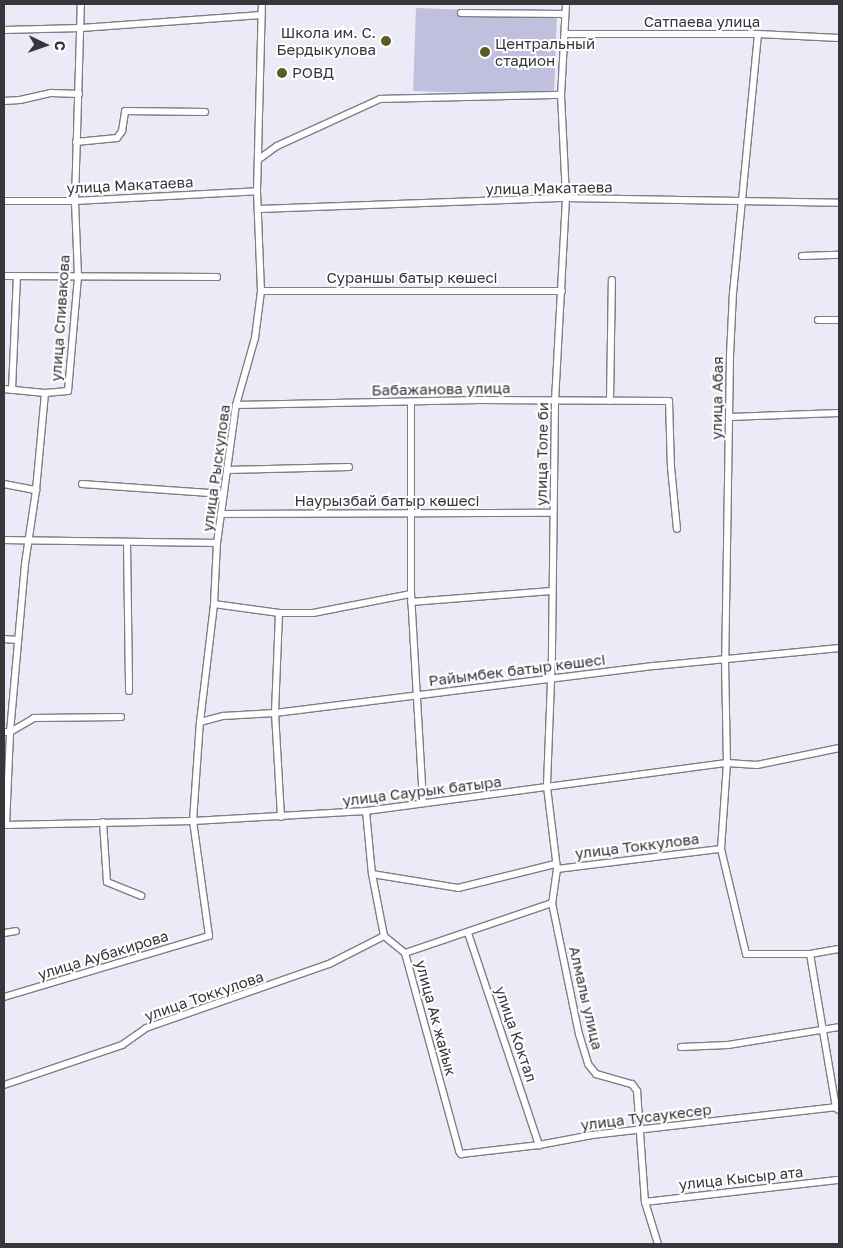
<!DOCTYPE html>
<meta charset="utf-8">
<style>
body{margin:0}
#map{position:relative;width:843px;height:1248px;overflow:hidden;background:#ebebf8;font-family:"Golos Text",sans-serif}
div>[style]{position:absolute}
.green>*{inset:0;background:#c0bfde;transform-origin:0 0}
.roads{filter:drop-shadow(1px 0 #7e7d89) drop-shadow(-1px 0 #7e7d89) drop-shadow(0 1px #7e7d89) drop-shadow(0 -1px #7e7d89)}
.minor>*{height:6px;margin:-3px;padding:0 3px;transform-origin:3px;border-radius:3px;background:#fff}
.dots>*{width:14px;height:14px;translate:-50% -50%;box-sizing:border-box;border:2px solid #fff;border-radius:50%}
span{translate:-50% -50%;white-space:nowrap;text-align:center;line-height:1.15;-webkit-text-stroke:4px #fff;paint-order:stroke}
.street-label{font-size:15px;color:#36363b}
.poi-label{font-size:15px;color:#36363b}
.right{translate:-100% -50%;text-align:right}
.left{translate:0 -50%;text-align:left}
.frame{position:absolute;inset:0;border:5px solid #36363b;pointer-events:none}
.north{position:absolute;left:20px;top:20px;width:50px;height:50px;-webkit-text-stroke:4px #fff;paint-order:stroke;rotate:93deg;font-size:14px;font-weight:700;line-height:20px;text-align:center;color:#36363b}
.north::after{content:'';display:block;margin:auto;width:18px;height:22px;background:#36363b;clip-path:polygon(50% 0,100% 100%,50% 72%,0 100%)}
</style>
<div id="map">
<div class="green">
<i style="left:416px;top:8px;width:141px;height:83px;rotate:2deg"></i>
</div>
<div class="roads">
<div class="minor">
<i style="left:566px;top:4px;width:91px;rotate:93.1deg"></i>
<i style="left:561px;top:95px;width:103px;rotate:87.2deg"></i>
<i style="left:566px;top:198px;width:204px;rotate:93.1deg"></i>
<i style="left:555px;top:402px;width:253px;rotate:90.7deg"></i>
<i style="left:552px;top:655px;width:132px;rotate:92.2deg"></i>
<i style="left:547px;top:787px;width:83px;rotate:83deg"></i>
<i style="left:557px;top:869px;width:34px;rotate:98deg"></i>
<i style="left:552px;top:903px;width:134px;rotate:78.4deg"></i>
<i style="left:579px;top:1034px;width:31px;rotate:73deg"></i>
<i style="left:588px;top:1064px;width:13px;rotate:51deg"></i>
<i style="left:596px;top:1074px;width:37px;rotate:16deg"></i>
<i style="left:632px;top:1084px;width:9px;rotate:54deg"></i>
<i style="left:637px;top:1091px;width:111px;rotate:85.9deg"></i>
<i style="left:645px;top:1202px;width:44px;rotate:72.8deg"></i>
<i style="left:461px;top:13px;width:104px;rotate:0.6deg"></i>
<i style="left:4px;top:30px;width:77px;rotate:-1.5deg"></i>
<i style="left:81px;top:28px;width:181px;rotate:-4.1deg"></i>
<i style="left:565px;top:34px;width:193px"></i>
<i style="left:758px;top:34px;width:81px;rotate:2.8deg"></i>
<i style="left:758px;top:34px;width:259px;rotate:95.5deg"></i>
<i style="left:733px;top:292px;width:63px;rotate:92.7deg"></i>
<i style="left:730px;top:355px;width:305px;rotate:90.9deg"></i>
<i style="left:725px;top:660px;width:103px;rotate:88.9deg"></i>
<i style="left:727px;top:763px;width:86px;rotate:94deg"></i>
<i style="left:721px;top:849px;width:108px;rotate:76.6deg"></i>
<i style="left:746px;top:954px;width:64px"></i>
<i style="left:810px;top:954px;width:156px;rotate:80.4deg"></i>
<i style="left:836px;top:1108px;width:4px;rotate:34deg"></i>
<i style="left:4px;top:101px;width:16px;rotate:-4deg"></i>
<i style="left:20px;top:100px;width:32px;rotate:-13deg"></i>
<i style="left:51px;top:93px;width:28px;rotate:2deg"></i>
<i style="left:76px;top:142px;width:41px;rotate:-5.6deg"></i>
<i style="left:117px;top:138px;width:9px;rotate:-54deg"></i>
<i style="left:122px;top:131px;width:20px;rotate:-81deg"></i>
<i style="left:125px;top:111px;width:80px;rotate:0.7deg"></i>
<i style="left:259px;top:159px;width:22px;rotate:-36deg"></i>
<i style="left:277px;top:146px;width:113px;rotate:-24.5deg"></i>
<i style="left:380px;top:99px;width:181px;rotate:-1.3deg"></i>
<i style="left:4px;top:201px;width:71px"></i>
<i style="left:75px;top:201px;width:182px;rotate:-3.1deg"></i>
<i style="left:259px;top:209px;width:307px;rotate:-2.1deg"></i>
<i style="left:566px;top:198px;width:273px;rotate:1deg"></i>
<i style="left:802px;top:256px;width:37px;rotate:-2deg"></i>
<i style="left:4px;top:276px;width:213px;rotate:0.3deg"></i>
<i style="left:261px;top:291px;width:301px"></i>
<i style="left:818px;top:320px;width:21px"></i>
<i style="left:4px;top:389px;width:41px;rotate:5.6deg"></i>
<i style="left:12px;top:390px;width:114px;rotate:-87.5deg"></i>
<i style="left:610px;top:401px;width:121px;rotate:-89.1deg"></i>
<i style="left:411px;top:402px;width:192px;rotate:90deg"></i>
<i style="left:411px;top:594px;width:209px;rotate:86.7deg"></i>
<i style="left:236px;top:405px;width:243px;rotate:-1.2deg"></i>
<i style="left:479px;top:400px;width:190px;rotate:0.3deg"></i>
<i style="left:669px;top:401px;width:66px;rotate:88.3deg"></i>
<i style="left:671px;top:467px;width:62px;rotate:84.5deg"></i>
<i style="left:729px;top:417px;width:110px;rotate:-2.1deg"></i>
<i style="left:227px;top:470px;width:122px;rotate:-1.4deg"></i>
<i style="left:4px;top:484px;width:33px;rotate:11deg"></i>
<i style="left:82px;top:484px;width:142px;rotate:4deg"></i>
<i style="left:221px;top:514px;width:332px;rotate:-0.2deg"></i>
<i style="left:4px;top:540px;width:213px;rotate:0.8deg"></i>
<i style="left:127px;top:542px;width:149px;rotate:89.2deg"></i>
<i style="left:411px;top:602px;width:141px;rotate:-4.5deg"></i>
<i style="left:214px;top:604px;width:66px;rotate:7.9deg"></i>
<i style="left:279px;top:613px;width:34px"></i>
<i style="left:313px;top:613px;width:100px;rotate:-11deg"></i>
<i style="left:279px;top:613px;width:100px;rotate:92.3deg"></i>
<i style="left:275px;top:713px;width:104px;rotate:86.7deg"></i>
<i style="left:4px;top:639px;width:14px;rotate:4deg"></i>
<i style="left:200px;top:722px;width:24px;rotate:-15deg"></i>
<i style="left:223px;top:716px;width:52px;rotate:-3.3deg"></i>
<i style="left:275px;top:713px;width:383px;rotate:-7.1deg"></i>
<i style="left:655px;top:666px;width:185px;rotate:-5.6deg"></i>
<i style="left:4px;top:732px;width:6px"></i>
<i style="left:10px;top:732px;width:169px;rotate:-84.9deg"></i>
<i style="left:25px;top:564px;width:75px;rotate:-81.5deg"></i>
<i style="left:36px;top:490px;width:97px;rotate:-84.7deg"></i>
<i style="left:45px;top:393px;width:23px;rotate:-5deg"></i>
<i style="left:68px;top:391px;width:115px;rotate:-85deg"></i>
<i style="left:78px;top:276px;width:75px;rotate:-92.3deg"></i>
<i style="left:75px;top:201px;width:197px;rotate:-88.3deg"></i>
<i style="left:366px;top:811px;width:63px;rotate:84.6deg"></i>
<i style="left:372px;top:874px;width:63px;rotate:79deg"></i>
<i style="left:384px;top:936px;width:27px;rotate:39deg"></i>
<i style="left:405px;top:953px;width:205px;rotate:74.7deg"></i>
<i style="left:459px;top:1151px;width:4px;rotate:56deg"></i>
<i style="left:461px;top:1154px;width:79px;rotate:-6.6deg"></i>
<i style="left:539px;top:1145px;width:54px;rotate:-10.7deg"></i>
<i style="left:592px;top:1135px;width:249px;rotate:-6.5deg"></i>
<i style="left:103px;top:822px;width:60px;rotate:86.2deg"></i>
<i style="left:107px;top:882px;width:37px;rotate:22deg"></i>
<i style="left:4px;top:825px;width:189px;rotate:-1.2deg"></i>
<i style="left:193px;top:821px;width:173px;rotate:-3.3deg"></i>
<i style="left:366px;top:811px;width:364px;rotate:-7.6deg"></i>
<i style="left:727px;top:763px;width:30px;rotate:4deg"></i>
<i style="left:757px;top:765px;width:84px;rotate:-11.7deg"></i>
<i style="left:6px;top:825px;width:93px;rotate:-87.5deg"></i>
<i style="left:10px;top:732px;width:28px;rotate:-30deg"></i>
<i style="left:34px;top:718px;width:87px;rotate:-0.7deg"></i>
<i style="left:557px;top:869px;width:165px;rotate:-7deg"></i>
<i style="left:372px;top:874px;width:87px;rotate:9.2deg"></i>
<i style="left:458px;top:888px;width:100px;rotate:-13.9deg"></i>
<i style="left:4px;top:933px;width:12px;rotate:-9deg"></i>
<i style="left:468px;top:933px;width:224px;rotate:71.5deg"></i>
<i style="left:405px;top:953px;width:155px;rotate:-18.8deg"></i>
<i style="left:810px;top:954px;width:29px;rotate:-10deg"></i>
<i style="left:4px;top:997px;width:214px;rotate:-16.6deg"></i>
<i style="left:209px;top:936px;width:116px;rotate:-97.9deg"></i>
<i style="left:193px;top:821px;width:99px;rotate:-86deg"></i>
<i style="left:200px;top:722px;width:119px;rotate:-83.2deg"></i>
<i style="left:214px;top:604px;width:61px;rotate:-87.2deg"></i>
<i style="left:217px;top:543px;width:139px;rotate:-82.2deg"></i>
<i style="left:236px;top:405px;width:70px;rotate:-74.2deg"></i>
<i style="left:255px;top:338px;width:47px;rotate:-82.7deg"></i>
<i style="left:261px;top:291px;width:100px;rotate:-92.3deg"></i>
<i style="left:257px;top:191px;width:187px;rotate:-88.5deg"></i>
<i style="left:681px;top:1047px;width:47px;rotate:-2.4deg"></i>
<i style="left:728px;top:1045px;width:112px;rotate:-9.2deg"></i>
<i style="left:4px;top:1085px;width:125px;rotate:-18.7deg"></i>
<i style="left:122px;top:1045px;width:29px;rotate:-35deg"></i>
<i style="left:146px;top:1028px;width:194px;rotate:-19.3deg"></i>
<i style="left:329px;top:964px;width:62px;rotate:-27deg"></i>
<i style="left:645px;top:1202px;width:195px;rotate:-6.5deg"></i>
</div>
</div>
<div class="dots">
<i style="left:386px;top:41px;background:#5c5a27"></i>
<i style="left:485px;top:52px;background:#5c5a27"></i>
<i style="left:282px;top:73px;background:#5c5a27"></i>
</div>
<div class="street-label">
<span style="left:702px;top:22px">Сатпаева улица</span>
<span style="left:130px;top:185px;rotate:-3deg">улица Макатаева</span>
<span style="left:549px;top:188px;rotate:-1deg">улица Макатаева</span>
<span style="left:412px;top:278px">Сураншы батыр көшесі</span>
<span style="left:60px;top:318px;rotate:-86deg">улица Спивакова</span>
<span style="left:441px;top:389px;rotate:-1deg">Бабажанова улица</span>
<span style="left:717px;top:398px;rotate:-89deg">улица Абая</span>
<span style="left:542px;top:454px;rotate:-89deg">улица Толе би</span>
<span style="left:216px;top:468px;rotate:-82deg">улица Рыскулова</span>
<span style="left:387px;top:501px">Наурызбай батыр көшесі</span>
<span style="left:517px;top:670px;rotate:-7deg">Райымбек батыр көшесі</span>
<span style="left:422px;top:791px;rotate:-7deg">улица Саурык батыра</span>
<span style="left:637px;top:846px;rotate:-7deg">улица Токкулова</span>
<span style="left:103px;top:955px;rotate:-17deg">улица Аубакирова</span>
<span style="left:204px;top:996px;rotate:-19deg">улица Токкулова</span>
<span style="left:586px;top:998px;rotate:77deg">Алмалы улица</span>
<span style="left:436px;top:1018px;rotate:75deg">улица Ак жайык</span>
<span style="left:516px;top:1034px;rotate:71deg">улица Коктал</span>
<span style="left:646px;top:1117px;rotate:-7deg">улица Тусаукесер</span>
<span style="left:741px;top:1178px;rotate:-6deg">улица Кысыр ата</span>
</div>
<div class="poi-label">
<span class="right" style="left:376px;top:41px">Школа им. С.<br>Бердыкулова</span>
<span class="left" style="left:495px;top:52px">Центральный<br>стадион</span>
<span class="left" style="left:292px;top:73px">РОВД</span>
</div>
<div class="frame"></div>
<div class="north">С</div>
</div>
